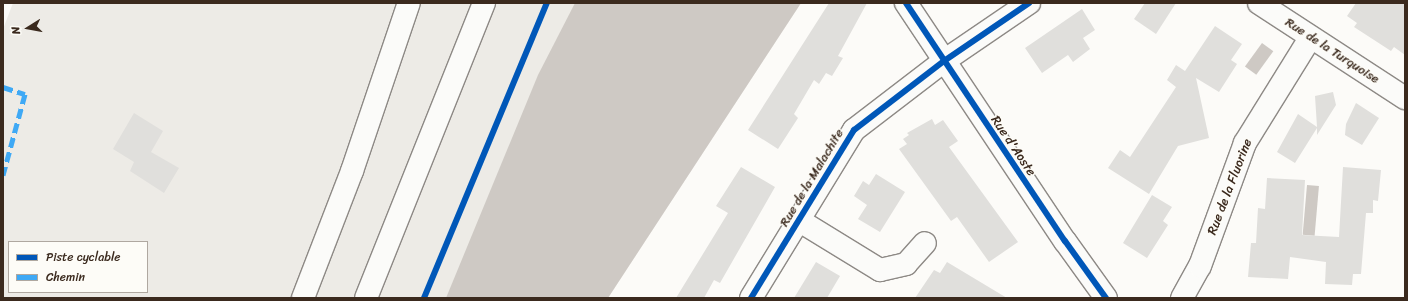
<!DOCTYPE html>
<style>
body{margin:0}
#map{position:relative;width:1408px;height:301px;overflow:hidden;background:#fcfbf8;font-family:Sriracha,sans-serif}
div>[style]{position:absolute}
.green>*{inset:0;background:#edebe6}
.water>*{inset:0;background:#cec9c4;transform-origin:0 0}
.building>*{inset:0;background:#e0dfdc}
.roads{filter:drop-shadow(1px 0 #8d8985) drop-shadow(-1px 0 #8d8985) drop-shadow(0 1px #8d8985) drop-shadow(0 -1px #8d8985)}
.minor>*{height:22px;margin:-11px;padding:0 11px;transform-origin:11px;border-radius:11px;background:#fbfbf9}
.major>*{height:22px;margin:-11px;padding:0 11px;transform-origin:11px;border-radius:11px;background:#fbfbf9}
.quiet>*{height:5px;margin-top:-2.5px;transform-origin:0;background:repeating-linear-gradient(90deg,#3fa9f5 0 10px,transparent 0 15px)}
.cycleway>*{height:6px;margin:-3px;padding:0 3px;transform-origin:3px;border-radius:3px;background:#0057b8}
span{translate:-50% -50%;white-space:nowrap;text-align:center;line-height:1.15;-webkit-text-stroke:3px #fdfcf7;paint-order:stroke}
.street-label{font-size:13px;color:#3b2a1e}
.frame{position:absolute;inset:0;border:4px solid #3b2a1e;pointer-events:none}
.legend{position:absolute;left:8px;top:241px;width:140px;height:52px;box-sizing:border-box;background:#fdfcf7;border:1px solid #afa8a0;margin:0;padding:5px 7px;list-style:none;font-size:12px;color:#3b2a1e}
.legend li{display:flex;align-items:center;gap:8px;height:20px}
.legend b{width:20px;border:1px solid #afa8a0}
.north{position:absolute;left:8px;top:8px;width:40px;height:40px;-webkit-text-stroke:3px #fdfcf7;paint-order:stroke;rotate:259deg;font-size:11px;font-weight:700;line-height:16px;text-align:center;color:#3b2a1e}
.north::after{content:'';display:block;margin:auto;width:14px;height:18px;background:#3b2a1e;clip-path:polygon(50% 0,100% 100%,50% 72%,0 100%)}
</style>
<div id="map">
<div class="green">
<i style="clip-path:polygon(evenodd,13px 3px,801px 3px,608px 298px,3px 298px,3px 29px,13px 3px,9px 242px,147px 242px,147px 292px,9px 292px,9px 242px)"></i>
</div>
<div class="water">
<i style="clip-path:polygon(575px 3px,801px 3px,608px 298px,446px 298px,538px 75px)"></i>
<i style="left:1262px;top:43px;width:14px;height:29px;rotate:36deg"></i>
<i style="left:1307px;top:185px;width:12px;height:50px;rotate:5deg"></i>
</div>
<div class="building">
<i style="clip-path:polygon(829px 3px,867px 3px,838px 56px,843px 58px,832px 76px,826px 73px,819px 84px,814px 80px,794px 114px,798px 118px,778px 149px,748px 130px)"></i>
<i style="clip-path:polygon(1145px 3px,1176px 3px,1156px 34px,1134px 19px)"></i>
<i style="clip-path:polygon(1356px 3px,1405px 3px,1405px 55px,1394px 47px,1391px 51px,1354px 27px,1357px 23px,1347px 16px)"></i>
<i style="clip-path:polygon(1082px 9px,1095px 30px,1083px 38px,1090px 49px,1073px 62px,1068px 55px,1042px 73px,1025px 48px)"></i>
<i style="clip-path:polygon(1215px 26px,1242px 44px,1231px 60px,1237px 64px,1219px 92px,1196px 78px,1209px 138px,1178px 146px,1149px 194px,1108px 168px,1120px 150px,1130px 157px,1176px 87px,1167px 80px,1176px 65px,1185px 71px)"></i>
<i style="clip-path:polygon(1333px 92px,1336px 105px,1317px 135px,1317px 128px,1295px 163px,1277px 152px,1298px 114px,1317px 127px,1315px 96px)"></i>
<i style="clip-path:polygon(1356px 103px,1379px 118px,1362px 145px,1345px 135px,1346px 124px)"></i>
<i style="clip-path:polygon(134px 113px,163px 131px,151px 152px,179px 168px,164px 193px,130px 171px,134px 162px,113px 149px)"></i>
<i style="clip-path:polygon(932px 119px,935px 125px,943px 120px,958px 141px,949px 147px,1018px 242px,989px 262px,957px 217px,951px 221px,899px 149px,907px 144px,903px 139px,909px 135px,907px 133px)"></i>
<i style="clip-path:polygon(741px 167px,775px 187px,720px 283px,714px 280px,704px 298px,676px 298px,728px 213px,716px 206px)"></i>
<i style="clip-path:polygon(1343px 167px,1381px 170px,1378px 201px,1373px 200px,1373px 213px,1366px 213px,1361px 274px,1353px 274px,1352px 285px,1325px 284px,1326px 262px,1290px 257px,1288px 279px,1248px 277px,1251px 243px,1256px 243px,1258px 208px,1265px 209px,1267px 178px,1305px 180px,1302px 235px,1339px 237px)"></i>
<i style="clip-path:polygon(876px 174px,905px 192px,880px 232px,858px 219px,867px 205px,854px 196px,863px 181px,869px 185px)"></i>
<i style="clip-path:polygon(1152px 195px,1172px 207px,1163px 221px,1168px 225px,1147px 258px,1123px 243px)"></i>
<i style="clip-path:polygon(816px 262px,840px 276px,827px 298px,794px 298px)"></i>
<i style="clip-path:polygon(947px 262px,1007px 298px,915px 298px,934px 270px,940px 273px)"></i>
</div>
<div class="roads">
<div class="minor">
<i style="left:906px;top:3px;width:286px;rotate:56.3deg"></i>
<i style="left:1065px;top:241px;width:70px;rotate:54.3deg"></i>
<i style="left:1259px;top:3px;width:174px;rotate:33.1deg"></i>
<i style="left:800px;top:221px;width:94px;rotate:31.5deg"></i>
<i style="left:880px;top:270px;width:27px;rotate:-13deg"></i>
<i style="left:906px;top:264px;width:28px;rotate:-48deg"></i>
<i style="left:303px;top:298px;width:136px;rotate:-68.9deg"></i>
<i style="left:352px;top:171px;width:177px;rotate:-71.3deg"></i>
<i style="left:751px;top:298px;width:197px;rotate:-58.5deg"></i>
<i style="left:854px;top:130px;width:113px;rotate:-37.5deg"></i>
<i style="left:944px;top:61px;width:103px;rotate:-34.3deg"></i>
<i style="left:1182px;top:298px;width:37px;rotate:-61deg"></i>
<i style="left:1200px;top:266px;width:131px;rotate:-69.9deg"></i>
<i style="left:1245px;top:143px;width:123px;rotate:-58.2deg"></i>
</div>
<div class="major">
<i style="left:366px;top:298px;width:318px;rotate:-68.2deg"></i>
</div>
</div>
<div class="quiet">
<i style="left:3px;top:87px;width:23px;rotate:18deg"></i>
<i style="left:25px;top:94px;width:84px;rotate:105.2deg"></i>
</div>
<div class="cycleway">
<i style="left:906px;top:3px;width:286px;rotate:56.3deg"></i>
<i style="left:1065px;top:241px;width:70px;rotate:54.3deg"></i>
<i style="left:424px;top:298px;width:320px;rotate:-67.4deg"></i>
<i style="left:751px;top:298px;width:197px;rotate:-58.5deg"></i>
<i style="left:854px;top:130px;width:113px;rotate:-37.5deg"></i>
<i style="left:944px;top:61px;width:103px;rotate:-34.3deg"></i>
</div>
<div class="street-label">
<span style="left:1332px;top:51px;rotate:33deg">Rue de la Turquoise</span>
<span style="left:1013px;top:146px;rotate:56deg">Rue d'Aoste</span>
<span style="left:812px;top:178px;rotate:-59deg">Rue de la Malachite</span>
<span style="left:1230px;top:187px;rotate:-69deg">Rue de la Fluorine</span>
</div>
<div class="frame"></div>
<ul class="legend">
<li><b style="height:5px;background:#0057b8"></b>Piste cyclable</li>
<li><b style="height:5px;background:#3fa9f5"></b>Chemin</li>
</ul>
<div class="north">N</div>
</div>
